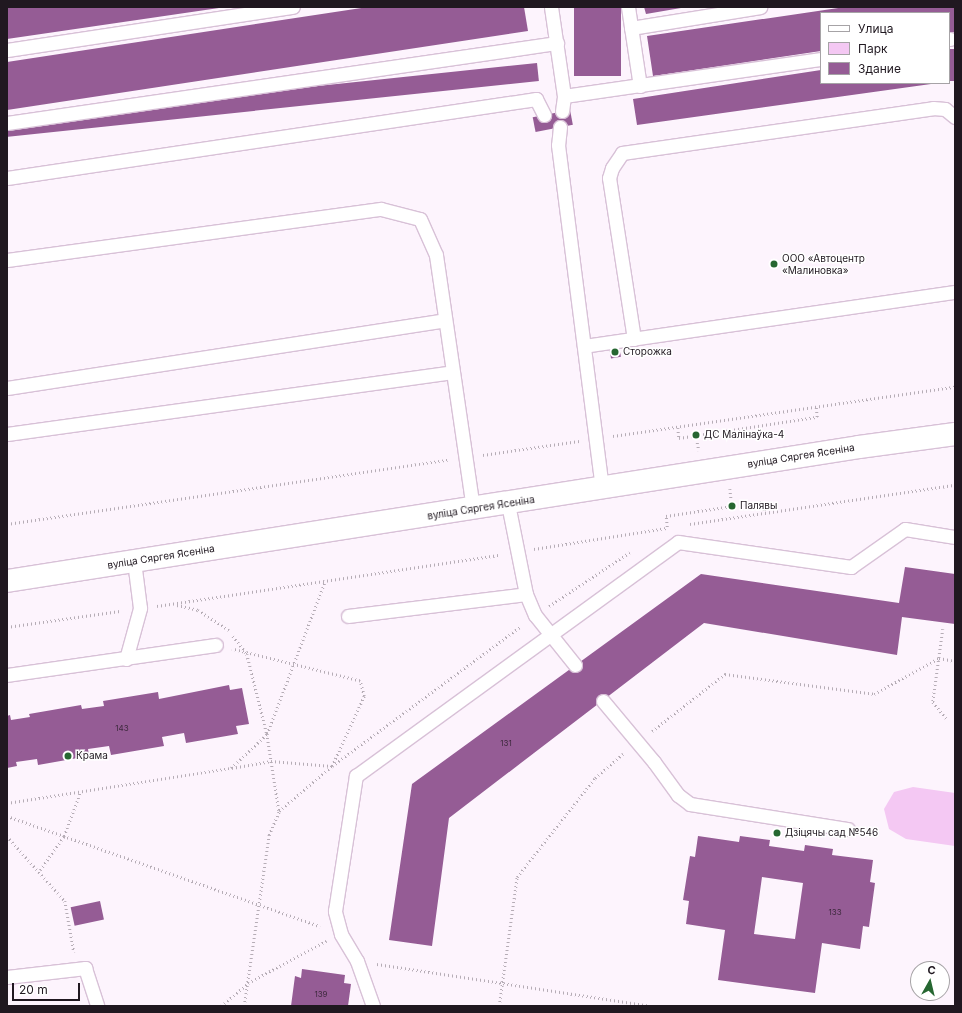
<!DOCTYPE html>
<meta charset="utf-8">
<style>
body{margin:0}
#map{position:relative;width:962px;height:1013px;overflow:hidden;background:#fdf4fd;font-family:Inter,sans-serif}
div>[style]{position:absolute}
.green>*{inset:0;background:#f4c8f3}
.building>*{inset:0;background:#955c95;transform-origin:0 0}
.path>*{height:2.5px;margin-top:-1.25px;transform-origin:0;background:repeating-linear-gradient(90deg,#b6adb6 0 1px,transparent 0 4px)}
.roads{filter:drop-shadow(1px 0 #d8c1d7) drop-shadow(-1px 0 #d8c1d7) drop-shadow(0 1px #d8c1d7) drop-shadow(0 -1px #d8c1d7)}
.lane>*{height:13px;margin:-6.5px;padding:0 6.5px;transform-origin:6.5px;border-radius:6.5px;background:#fff}
.secondary>*{height:22px;margin:-11px;padding:0 11px;transform-origin:11px;border-radius:11px;background:#fff}
.dots>*{width:11px;height:11px;translate:-50% -50%;box-sizing:border-box;border:2px solid #fff;border-radius:50%}
span{translate:-50% -50%;white-space:nowrap;text-align:center;line-height:1.15;-webkit-text-stroke:3px #fff;paint-order:stroke}
.number-label{font-size:8px;color:#3d293d}
.number-label span{-webkit-text-stroke-width:0}
.poi-label{font-size:10px;color:#201820}
.left{translate:0 -50%;text-align:left}
.street-label{font-size:10px;color:#201820}
.frame{position:absolute;inset:0;border:8px solid #201820;pointer-events:none}
.legend{position:absolute;left:820px;top:12px;width:130px;height:72px;box-sizing:border-box;background:#fff;border:1px solid #a6a3a6;margin:0;padding:5px 7px;list-style:none;font-size:12px;color:#201820}
.legend li{display:flex;align-items:center;gap:8px;height:20px}
.legend b{width:20px;border:1px solid #a6a3a6}
.north{position:absolute;left:910px;top:961px;width:40px;height:40px;box-sizing:border-box;background:#fff;border:1px solid #a6a3a6;border-radius:50%;rotate:8deg;font-size:11px;font-weight:700;line-height:16px;text-align:center;color:#201820}
.north::after{content:'';display:block;margin:auto;width:14px;height:18px;background:#266731;clip-path:polygon(50% 0,100% 100%,50% 72%,0 100%)}
.scale{position:absolute;left:12px;top:983px;width:68px;height:18px;box-sizing:border-box;border:2px solid #201820;border-top:0;padding-left:5px;font-size:12px;line-height:14px;white-space:nowrap;color:#201820;-webkit-text-stroke:3px #fff;paint-order:stroke}
</style>
<div id="map">
<div class="green">
<i style="clip-path:polygon(913px 787px,955px 793px,955px 846px,906px 839px,889px 829px,884px 809px,894px 792px)"></i>
</div>
<div class="building">
<i style="clip-path:polygon(7px 7px,219px 7px,219px 8px,7px 39px)"></i>
<i style="clip-path:polygon(368px 7px,524px 7px,528px 31px,7px 110px,7px 62px)"></i>
<i style="left:574px;top:7px;width:47px;height:69px"></i>
<i style="clip-path:polygon(644px 7px,681px 7px,681px 8px,646px 14px)"></i>
<i style="clip-path:polygon(845px 7px,955px 7px,955px 32px,949px 33px,949px 13px,821px 13px,821px 51px,653px 76px,647px 36px)"></i>
<i style="left:955px;top:49px;width:32px;height:6px;rotate:90deg"></i>
<i style="left:537px;top:63px;width:18px;height:536px;rotate:84deg"></i>
<i style="clip-path:polygon(821px 70px,821px 83px,931px 84px,637px 125px,633px 99px)"></i>
<i style="left:570px;top:110px;width:15px;height:38px;rotate:79deg"></i>
<i style="left:619px;top:346px;width:11px;height:10px;rotate:80deg"></i>
<i style="clip-path:polygon(905px 567px,955px 574px,955px 624px,902px 617px,897px 655px,704px 623px,449px 818px,432px 946px,389px 940px,412px 784px,701px 574px,899px 603px)"></i>
<i style="clip-path:polygon(229px 685px,230px 690px,242px 688px,249px 724px,236px 726px,238px 734px,186px 743px,184px 733px,162px 737px,164px 746px,111px 755px,109px 746px,88px 749px,89px 756px,38px 765px,37px 759px,16px 762px,17px 766px,7px 768px,7px 716px,10px 715px,11px 720px,30px 717px,29px 714px,81px 705px,82px 709px,104px 706px,103px 701px,158px 692px,159px 699px)"></i>
<i style="clip-path:polygon(evenodd,698px 836px,739px 842px,740px 836px,770px 840px,769px 846px,804px 851px,805px 845px,833px 849px,832px 855px,873px 860px,870px 882px,875px 883px,869px 927px,863px 926px,860px 949px,822px 943px,815px 993px,718px 980px,725px 930px,686px 924px,689px 901px,683px 900px,690px 856px,695px 857px,698px 836px,762px 877px,803px 883px,795px 939px,754px 934px,762px 877px)"></i>
<i style="left:100px;top:901px;width:19px;height:30px;rotate:78deg"></i>
<i style="clip-path:polygon(302px 969px,345px 975px,344px 983px,351px 984px,348px 1006px,291px 1006px,295px 976px,301px 978px)"></i>
</div>
<div class="path">
<i style="left:678px;top:428px;width:10px;rotate:84deg"></i>
<i style="left:679px;top:438px;width:140px;rotate:-8.7deg"></i>
<i style="left:817px;top:417px;width:10px;rotate:-96deg"></i>
<i style="left:696px;top:435px;width:16px;rotate:79deg"></i>
<i style="left:613px;top:436px;width:345px;rotate:-8.2deg"></i>
<i style="left:483px;top:455px;width:97px;rotate:-8.3deg"></i>
<i style="left:730px;top:489px;width:17px;rotate:83deg"></i>
<i style="left:7px;top:524px;width:446px;rotate:-8.3deg"></i>
<i style="left:690px;top:524px;width:268px;rotate:-8.4deg"></i>
<i style="left:667px;top:527px;width:11px;rotate:-95deg"></i>
<i style="left:666px;top:516px;width:67px;rotate:-8.6deg"></i>
<i style="left:732px;top:506px;width:31px;rotate:-7deg"></i>
<i style="left:763px;top:502px;width:10px;rotate:79deg"></i>
<i style="left:534px;top:549px;width:134px;rotate:-9deg"></i>
<i style="left:177px;top:605px;width:22px;rotate:13deg"></i>
<i style="left:198px;top:610px;width:37px;rotate:33deg"></i>
<i style="left:157px;top:606px;width:347px;rotate:-8.5deg"></i>
<i style="left:549px;top:606px;width:97px;rotate:-33.7deg"></i>
<i style="left:7px;top:627px;width:114px;rotate:-8.1deg"></i>
<i style="left:943px;top:629px;width:74px;rotate:97.8deg"></i>
<i style="left:933px;top:702px;width:21px;rotate:51deg"></i>
<i style="left:233px;top:636px;width:23px;rotate:52deg"></i>
<i style="left:247px;top:654px;width:82px;rotate:76deg"></i>
<i style="left:267px;top:734px;width:78px;rotate:81.1deg"></i>
<i style="left:652px;top:731px;width:93px;rotate:-38deg"></i>
<i style="left:725px;top:674px;width:150px;rotate:7.6deg"></i>
<i style="left:874px;top:694px;width:74px;rotate:-29deg"></i>
<i style="left:939px;top:658px;width:16px;rotate:11deg"></i>
<i style="left:232px;top:768px;width:40px;rotate:-10deg"></i>
<i style="left:271px;top:761px;width:61px;rotate:4.7deg"></i>
<i style="left:332px;top:766px;width:77px;rotate:-65.4deg"></i>
<i style="left:364px;top:696px;width:16px;rotate:-105deg"></i>
<i style="left:360px;top:681px;width:132px;rotate:-166deg"></i>
<i style="left:7px;top:803px;width:227px;rotate:-8.9deg"></i>
<i style="left:231px;top:768px;width:50px;rotate:-43.4deg"></i>
<i style="left:267px;top:734px;width:164px;rotate:-69.2deg"></i>
<i style="left:7px;top:816px;width:332px;rotate:19.4deg"></i>
<i style="left:7px;top:836px;width:87px;rotate:48.3deg"></i>
<i style="left:65px;top:901px;width:52px;rotate:80deg"></i>
<i style="left:40px;top:870px;width:42px;rotate:-54.8deg"></i>
<i style="left:64px;top:836px;width:46px;rotate:-69.6deg"></i>
<i style="left:377px;top:964px;width:276px;rotate:8.7deg"></i>
<i style="left:221px;top:1006px;width:35px;rotate:-40deg"></i>
<i style="left:248px;top:983px;width:89px;rotate:-28.3deg"></i>
<i style="left:244px;top:1006px;width:173px;rotate:-81.7deg"></i>
<i style="left:269px;top:835px;width:26px;rotate:-67deg"></i>
<i style="left:279px;top:811px;width:70px;rotate:-40.3deg"></i>
<i style="left:332px;top:766px;width:235px;rotate:-36.5deg"></i>
<i style="left:499px;top:1006px;width:130px;rotate:-82.1deg"></i>
<i style="left:517px;top:877px;width:126px;rotate:-51.8deg"></i>
<i style="left:595px;top:778px;width:37px;rotate:-41deg"></i>
</div>
<div class="roads">
<div class="lane">
<i style="left:551px;top:7px;width:90px;rotate:81.7deg"></i>
<i style="left:628px;top:7px;width:80px;rotate:81.4deg"></i>
<i style="left:631px;top:28px;width:131px;rotate:-9.2deg"></i>
<i style="left:949px;top:39px;width:1px"></i>
<i style="left:7px;top:50px;width:289px;rotate:-8.6deg"></i>
<i style="left:562px;top:111px;width:15px;rotate:-82deg"></i>
<i style="left:564px;top:96px;width:260px;rotate:-8.2deg"></i>
<i style="left:7px;top:123px;width:556px;rotate:-8.28deg"></i>
<i style="left:560px;top:127px;width:18px;rotate:96deg"></i>
<i style="left:558px;top:145px;width:346px;rotate:82.7deg"></i>
<i style="left:7px;top:178px;width:535px;rotate:-8.49deg"></i>
<i style="left:536px;top:99px;width:18px;rotate:63deg"></i>
<i style="left:7px;top:260px;width:377px;rotate:-7.8deg"></i>
<i style="left:381px;top:209px;width:40px;rotate:14.4deg"></i>
<i style="left:420px;top:219px;width:39px;rotate:66deg"></i>
<i style="left:436px;top:255px;width:257px;rotate:81.7deg"></i>
<i style="left:634px;top:339px;width:163px;rotate:-98.8deg"></i>
<i style="left:609px;top:178px;width:10px;rotate:-73deg"></i>
<i style="left:612px;top:168px;width:18px;rotate:-56deg"></i>
<i style="left:622px;top:153px;width:314px;rotate:-8.2deg"></i>
<i style="left:933px;top:108px;width:12px;rotate:5deg"></i>
<i style="left:945px;top:109px;width:13px;rotate:39deg"></i>
<i style="left:584px;top:346px;width:375px;rotate:-8.3deg"></i>
<i style="left:7px;top:388px;width:443px;rotate:-8.8deg"></i>
<i style="left:7px;top:434px;width:450px;rotate:-7.9deg"></i>
<i style="left:508px;top:504px;width:92px;rotate:78.7deg"></i>
<i style="left:526px;top:594px;width:23px;rotate:67deg"></i>
<i style="left:535px;top:615px;width:64px;rotate:51.3deg"></i>
<i style="left:348px;top:616px;width:179px;rotate:-7deg"></i>
<i style="left:126px;top:659px;width:53px;rotate:-74.6deg"></i>
<i style="left:140px;top:608px;width:47px;rotate:-97.3deg"></i>
<i style="left:7px;top:675px;width:211px;rotate:-8.2deg"></i>
<i style="left:603px;top:701px;width:80px;rotate:50.1deg"></i>
<i style="left:654px;top:762px;width:41px;rotate:54deg"></i>
<i style="left:678px;top:795px;width:15px;rotate:37deg"></i>
<i style="left:690px;top:804px;width:160px;rotate:9deg"></i>
<i style="left:7px;top:977px;width:79px;rotate:-6.6deg"></i>
<i style="left:85px;top:968px;width:40px;rotate:72deg"></i>
<i style="left:373px;top:1006px;width:48px;rotate:-109.6deg"></i>
<i style="left:357px;top:961px;width:31px;rotate:-121deg"></i>
<i style="left:341px;top:934px;width:24px;rotate:-105deg"></i>
<i style="left:335px;top:911px;width:137px;rotate:-81.2deg"></i>
<i style="left:356px;top:776px;width:398px;rotate:-36deg"></i>
<i style="left:678px;top:542px;width:175px;rotate:8.2deg"></i>
<i style="left:851px;top:567px;width:66px;rotate:-35.1deg"></i>
<i style="left:905px;top:529px;width:51px;rotate:9.1deg"></i>
</div>
<div class="secondary">
<i style="left:7px;top:581px;width:862px;rotate:-8.94deg"></i>
<i style="left:859px;top:447px;width:97px;rotate:-7.7deg"></i>
</div>
</div>
<div class="dots">
<i style="left:774px;top:264px;background:#266731"></i>
<i style="left:615px;top:352px;background:#266731"></i>
<i style="left:696px;top:435px;background:#266731"></i>
<i style="left:732px;top:506px;background:#266731"></i>
<i style="left:68px;top:756px;background:#266731"></i>
<i style="left:777px;top:833px;background:#266731"></i>
</div>
<div class="number-label">
<span style="left:122px;top:729px">143</span>
<span style="left:506px;top:744px">131</span>
<span style="left:835px;top:913px">133</span>
<span style="left:321px;top:995px">139</span>
</div>
<div class="poi-label">
<span class="left" style="left:782px;top:264px">ООО «Автоцентр<br>«Малиновка»</span>
<span class="left" style="left:623px;top:352px">Сторожка</span>
<span class="left" style="left:704px;top:435px">ДС Малінаўка-4</span>
<span class="left" style="left:740px;top:506px">Палявы</span>
<span class="left" style="left:76px;top:756px">Крама</span>
<span class="left" style="left:785px;top:833px">Дзіцячы сад №546</span>
</div>
<div class="street-label">
<span style="left:801px;top:456px;rotate:-9deg">вуліца Сяргея Ясеніна</span>
<span style="left:481px;top:508px;rotate:-9deg">вуліца Сяргея Ясеніна</span>
<span style="left:161px;top:557px;rotate:-9deg">вуліца Сяргея Ясеніна</span>
</div>
<div class="frame"></div>
<ul class="legend">
<li><b style="height:5px;background:#fff"></b>Улица</li>
<li><b style="height:11px;background:#f4c8f3"></b>Парк</li>
<li><b style="height:11px;background:#955c95"></b>Здание</li>
</ul>
<div class="north">С</div>
<div class="scale">20 m</div>
</div>
